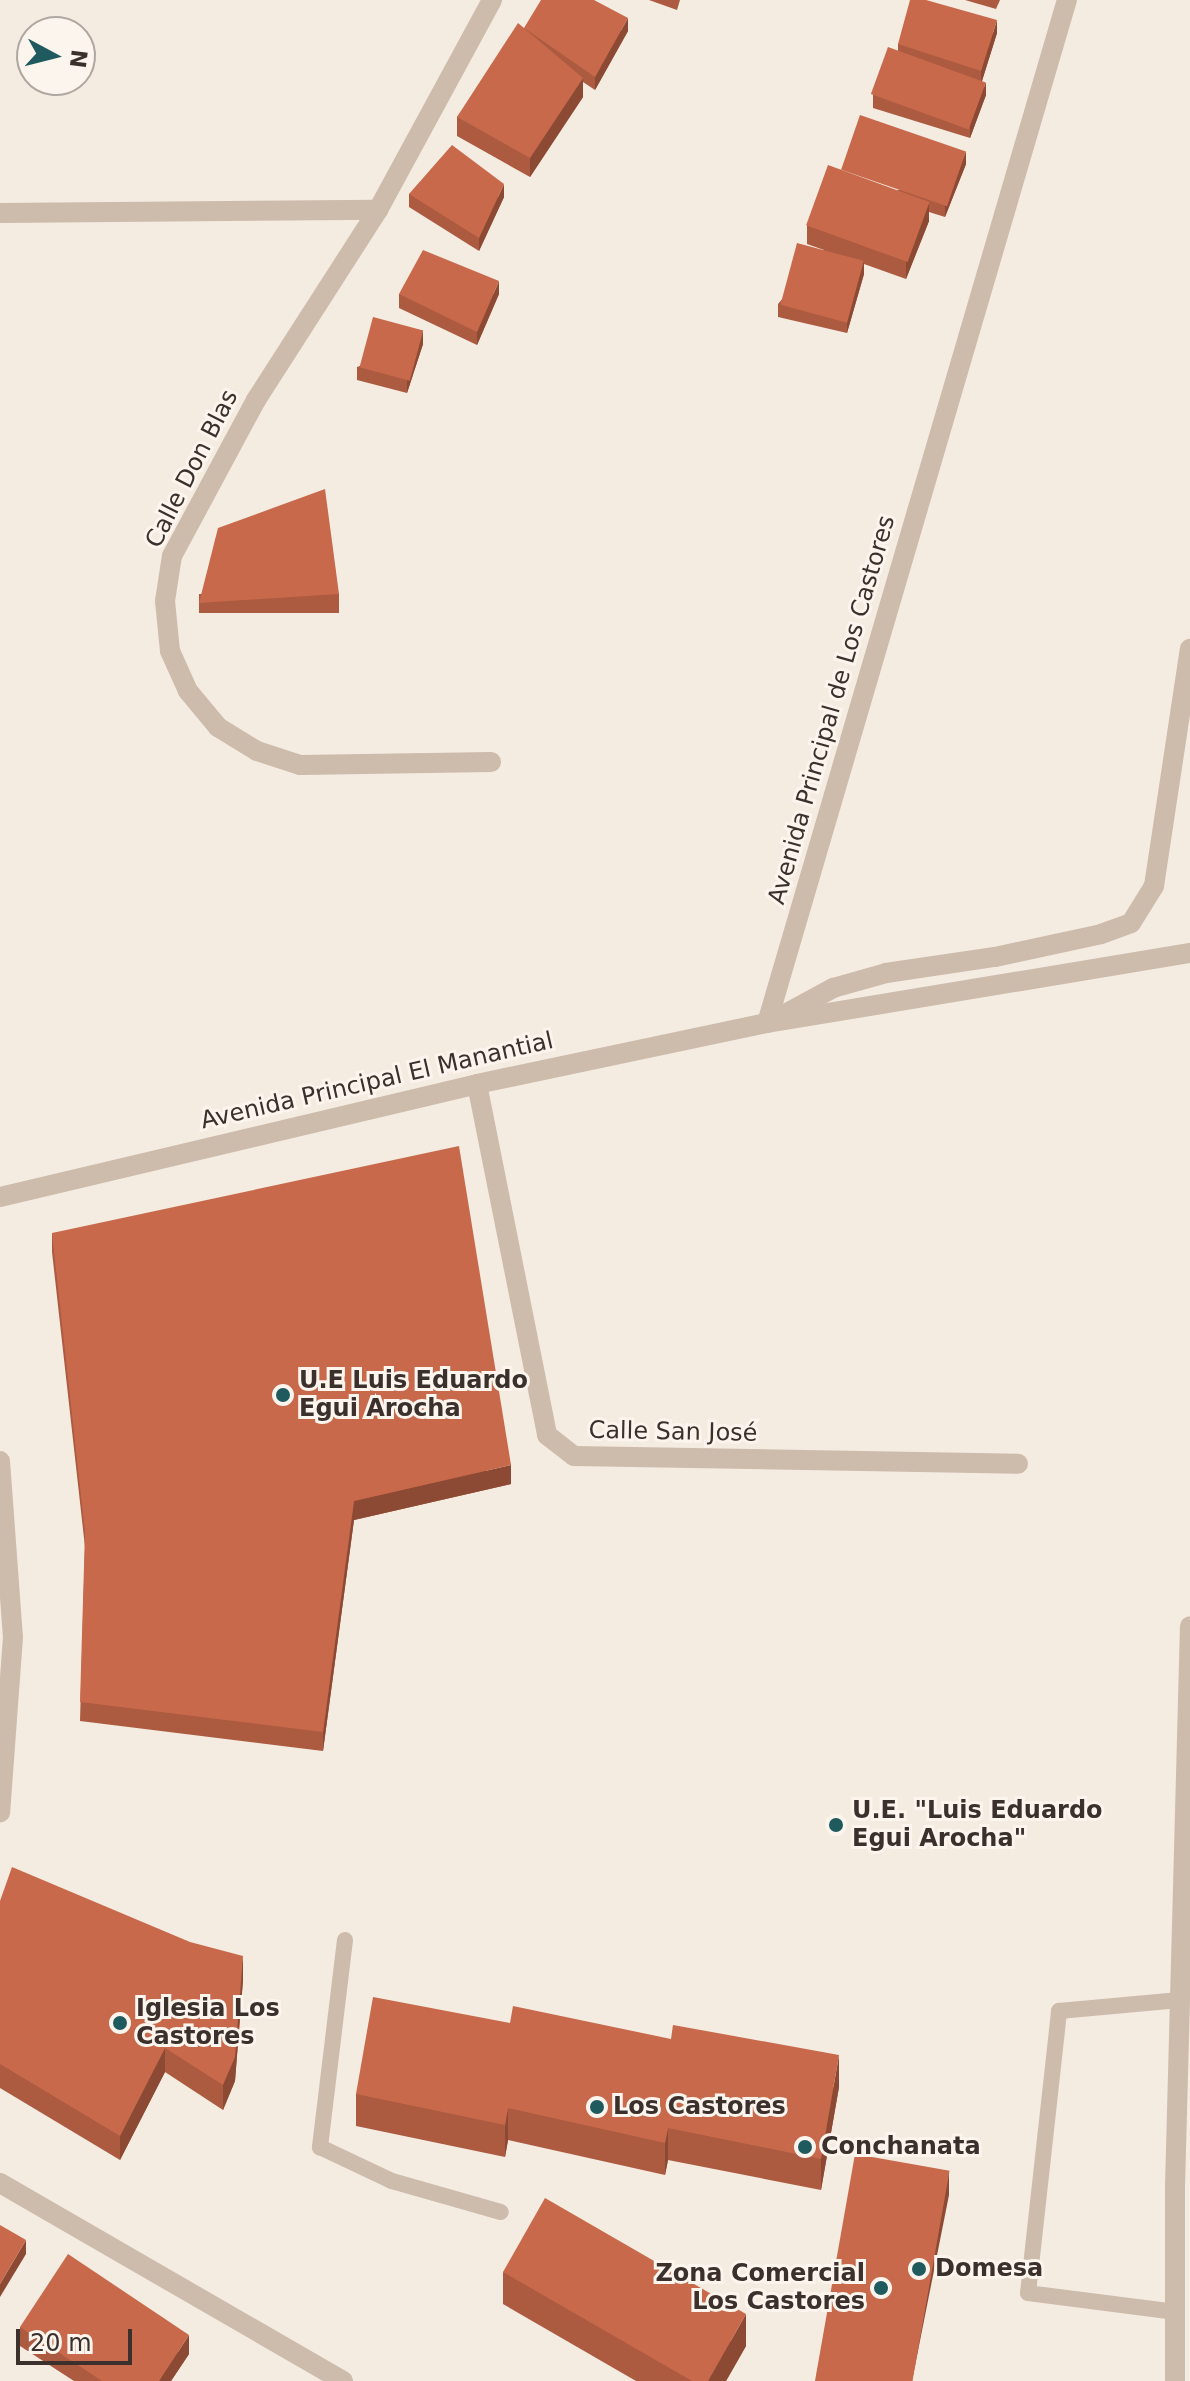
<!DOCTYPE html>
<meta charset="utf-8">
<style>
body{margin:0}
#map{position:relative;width:1190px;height:2381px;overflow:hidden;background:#f4ebe1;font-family:"DejaVu Sans",sans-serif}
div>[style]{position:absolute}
.service>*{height:16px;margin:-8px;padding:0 8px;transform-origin:8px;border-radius:8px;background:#cdbbac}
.minor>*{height:20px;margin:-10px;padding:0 10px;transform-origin:10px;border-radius:10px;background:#cdbbac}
.tertiary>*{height:20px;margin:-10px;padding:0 10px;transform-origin:10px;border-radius:10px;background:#cdbbac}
.wall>*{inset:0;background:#ac5a40;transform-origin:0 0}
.shaded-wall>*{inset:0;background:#8c4a34}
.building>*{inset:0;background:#c8694b;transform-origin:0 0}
.dots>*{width:22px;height:22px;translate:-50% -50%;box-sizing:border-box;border:4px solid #fbf5ee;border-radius:50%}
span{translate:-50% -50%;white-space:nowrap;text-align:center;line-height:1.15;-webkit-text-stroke:6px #fbf5ee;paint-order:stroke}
.street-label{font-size:24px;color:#3b302b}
.poi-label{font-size:24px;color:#3b302b;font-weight:700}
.left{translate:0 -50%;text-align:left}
.right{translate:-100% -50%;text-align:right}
.north{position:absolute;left:16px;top:16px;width:80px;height:80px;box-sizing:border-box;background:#fbf5ee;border:2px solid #aea6a0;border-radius:50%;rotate:97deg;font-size:22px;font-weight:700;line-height:32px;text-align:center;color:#3b302b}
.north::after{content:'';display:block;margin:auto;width:28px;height:36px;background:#1f5a5e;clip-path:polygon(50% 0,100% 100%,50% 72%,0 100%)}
.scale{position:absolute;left:16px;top:2329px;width:116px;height:36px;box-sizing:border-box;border:4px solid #3b302b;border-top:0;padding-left:10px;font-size:24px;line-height:28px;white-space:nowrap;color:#3b302b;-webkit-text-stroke:6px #fbf5ee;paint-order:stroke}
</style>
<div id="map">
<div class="service">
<i style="left:345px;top:1940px;width:209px;rotate:96.9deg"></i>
<i style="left:320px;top:2147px;width:80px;rotate:25.3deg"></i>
<i style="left:392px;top:2181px;width:113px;rotate:15.9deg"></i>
<i style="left:1176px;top:2312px;width:149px;rotate:-172.7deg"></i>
<i style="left:1028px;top:2293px;width:284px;rotate:-83.7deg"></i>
<i style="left:1059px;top:2011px;width:121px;rotate:-5.2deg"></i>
</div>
<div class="minor">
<i style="left:0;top:213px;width:378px;rotate:-0.5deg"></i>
<i style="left:491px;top:762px;width:191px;rotate:179.1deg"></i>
<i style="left:300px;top:765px;width:45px;rotate:-162deg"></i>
<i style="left:257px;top:751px;width:46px;rotate:-148.4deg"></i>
<i style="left:218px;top:727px;width:47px;rotate:-129.8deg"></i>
<i style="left:188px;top:691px;width:44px;rotate:-114.2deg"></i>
<i style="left:170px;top:651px;width:50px;rotate:-95.7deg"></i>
<i style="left:165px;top:601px;width:46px;rotate:-81.2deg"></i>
<i style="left:172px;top:556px;width:177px;rotate:-61.7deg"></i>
<i style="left:256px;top:400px;width:226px;rotate:-57.3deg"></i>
<i style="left:378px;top:210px;width:239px;rotate:-61.5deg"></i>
<i style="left:785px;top:1014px;width:55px;rotate:-28.4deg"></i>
<i style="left:833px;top:988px;width:55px;rotate:-15.8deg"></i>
<i style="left:886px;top:973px;width:110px;rotate:-8.4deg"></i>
<i style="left:995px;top:957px;width:108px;rotate:-12.2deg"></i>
<i style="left:1101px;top:934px;width:32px;rotate:-20deg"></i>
<i style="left:1131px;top:923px;width:44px;rotate:-58.1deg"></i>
<i style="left:1154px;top:886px;width:240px;rotate:-81.4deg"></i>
<i style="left:767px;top:1023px;width:1066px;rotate:-73.66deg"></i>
<i style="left:477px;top:1084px;width:358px;rotate:78.7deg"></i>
<i style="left:547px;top:1435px;width:34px;rotate:38deg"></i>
<i style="left:574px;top:1456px;width:444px;rotate:1deg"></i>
<i style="left:0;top:1197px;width:490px;rotate:-13.3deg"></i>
<i style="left:477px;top:1084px;width:296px;rotate:-11.9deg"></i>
<i style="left:767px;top:1023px;width:429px;rotate:-9.4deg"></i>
<i style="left:0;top:1461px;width:176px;rotate:85.8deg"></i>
<i style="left:13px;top:1637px;width:176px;rotate:94.2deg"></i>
</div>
<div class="tertiary">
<i style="left:0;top:2183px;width:396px;rotate:30deg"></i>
<i style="left:1175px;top:2381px;width:194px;rotate:-90deg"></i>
<i style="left:1175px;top:2187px;width:561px;rotate:-88.47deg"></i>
</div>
<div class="wall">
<i style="clip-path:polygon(649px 0,680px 0,677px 10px)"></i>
<i style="clip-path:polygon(965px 0,1000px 0,996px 9px)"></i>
<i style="clip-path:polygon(524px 28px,628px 31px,595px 90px,583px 82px,583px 97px,530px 177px,457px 136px,457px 117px)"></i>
<i style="clip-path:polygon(997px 33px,982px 81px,986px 95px,970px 138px,873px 108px,873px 95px,898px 51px,898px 44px)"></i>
<i style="clip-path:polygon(966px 164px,945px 217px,929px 212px,929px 221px,906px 279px,864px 264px,864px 274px,847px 333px,778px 317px,778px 304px,824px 250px,807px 244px,807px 225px)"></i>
<i style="clip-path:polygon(409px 194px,504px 197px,479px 251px,409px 207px)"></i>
<i style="clip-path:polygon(399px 294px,499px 294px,477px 345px,399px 308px)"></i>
<i style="clip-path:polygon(423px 344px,407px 393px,357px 380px,357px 367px)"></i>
<i style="left:339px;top:594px;width:19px;height:140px;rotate:90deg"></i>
<i style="clip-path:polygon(52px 1233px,511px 1484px,354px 1520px,323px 1751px,80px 1721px,85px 1547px,52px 1252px)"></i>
<i style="clip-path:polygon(0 1901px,243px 1980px,235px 2081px,223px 2110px,165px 2072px,120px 2160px,0 2088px)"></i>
<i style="clip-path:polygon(839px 2087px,821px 2190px,668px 2160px,665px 2175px,508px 2140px,505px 2157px,356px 2126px,356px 2094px)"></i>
<i style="clip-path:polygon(503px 2272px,746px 2346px,726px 2381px,636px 2381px,503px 2304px)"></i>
<i style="clip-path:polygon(20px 2327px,189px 2354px,171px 2381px,74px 2381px,20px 2346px)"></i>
</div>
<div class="shaded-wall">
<i style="clip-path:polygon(628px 18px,628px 31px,595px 90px,595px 77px)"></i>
<i style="clip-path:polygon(997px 20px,997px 33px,981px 84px,981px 71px)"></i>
<i style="clip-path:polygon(583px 78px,583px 97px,530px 177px,530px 158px)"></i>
<i style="clip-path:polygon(986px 82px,986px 95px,970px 138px,970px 125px)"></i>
<i style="clip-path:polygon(966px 151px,966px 164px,945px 217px,945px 204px)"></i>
<i style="clip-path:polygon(504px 184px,504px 197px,479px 251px,479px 238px)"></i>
<i style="clip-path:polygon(929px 202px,929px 221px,906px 279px,906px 260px)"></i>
<i style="clip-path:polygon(864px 261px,864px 274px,847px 333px,847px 320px)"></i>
<i style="clip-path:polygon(499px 281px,499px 294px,477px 345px,477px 332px)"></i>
<i style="clip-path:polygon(423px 330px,423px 344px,407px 393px,407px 380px)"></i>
<i style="clip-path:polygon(511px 1465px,511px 1484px,354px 1520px,323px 1751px,323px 1732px,354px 1501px)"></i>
<i style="clip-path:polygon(243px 1956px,243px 1980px,235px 2081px,223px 2110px,223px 2085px)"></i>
<i style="clip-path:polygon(165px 2048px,165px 2072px,120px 2160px,120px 2136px)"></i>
<i style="clip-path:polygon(839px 2055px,839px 2087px,821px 2190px,821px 2159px)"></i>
<i style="clip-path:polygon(508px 2108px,508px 2140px,505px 2157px,505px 2125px)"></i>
<i style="clip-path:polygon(668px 2128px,668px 2160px,665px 2175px,665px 2143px)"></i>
<i style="clip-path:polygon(949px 2171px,949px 2195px,912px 2381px,907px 2381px)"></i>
<i style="clip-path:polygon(26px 2240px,26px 2254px,0 2297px,0 2284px)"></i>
<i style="clip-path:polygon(746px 2314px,746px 2346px,726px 2381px,708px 2381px)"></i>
<i style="clip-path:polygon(189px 2335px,189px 2354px,171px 2381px,159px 2381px)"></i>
</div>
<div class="building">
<i style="clip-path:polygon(541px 0,594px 0,628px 18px,595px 77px,524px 28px)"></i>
<i style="clip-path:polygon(910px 0,926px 0,997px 20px,981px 71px,898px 44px)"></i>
<i style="clip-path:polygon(518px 23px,583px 78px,530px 158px,457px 117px)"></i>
<i style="left:888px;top:47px;width:104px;height:50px;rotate:20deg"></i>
<i style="left:860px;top:115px;width:112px;height:58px;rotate:19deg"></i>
<i style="clip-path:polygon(452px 145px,504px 184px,479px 238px,409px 194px)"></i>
<i style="left:828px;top:165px;width:108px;height:64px;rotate:20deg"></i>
<i style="left:797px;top:243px;width:69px;height:64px;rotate:15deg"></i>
<i style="clip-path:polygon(423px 250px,499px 281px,477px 332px,399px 294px)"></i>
<i style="left:373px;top:317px;width:52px;height:52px;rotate:15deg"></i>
<i style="clip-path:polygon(325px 489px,339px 594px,199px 603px,218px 528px)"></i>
<i style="clip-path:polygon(459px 1146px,511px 1465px,354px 1501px,323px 1732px,80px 1702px,85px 1532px,52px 1233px)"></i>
<i style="clip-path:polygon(12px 1867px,190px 1942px,243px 1956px,235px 2057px,223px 2085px,165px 2048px,120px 2136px,0 2064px,0 1901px)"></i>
<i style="clip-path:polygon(373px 1997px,510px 2023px,513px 2006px,671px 2039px,673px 2025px,839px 2055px,821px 2159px,668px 2128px,665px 2143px,508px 2108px,505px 2125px,356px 2094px)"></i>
<i style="left:855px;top:2154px;width:96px;height:232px;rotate:10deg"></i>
<i style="clip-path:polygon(545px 2198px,746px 2314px,708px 2381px,692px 2381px,503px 2272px)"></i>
<i style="clip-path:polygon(0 2225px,26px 2240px,0 2284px)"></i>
<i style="clip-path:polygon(68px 2254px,189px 2335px,159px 2381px,102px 2381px,20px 2327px)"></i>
</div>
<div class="dots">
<i style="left:283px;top:1395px;background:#1f5a5e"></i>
<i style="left:836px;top:1825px;background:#1f5a5e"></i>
<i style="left:120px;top:2023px;background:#1f5a5e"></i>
<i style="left:597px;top:2107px;background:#1f5a5e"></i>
<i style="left:805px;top:2147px;background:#1f5a5e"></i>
<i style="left:919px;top:2269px;background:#1f5a5e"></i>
<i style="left:881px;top:2288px;background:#1f5a5e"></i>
</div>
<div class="street-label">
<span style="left:192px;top:469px;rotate:-63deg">Calle Don Blas</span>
<span style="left:832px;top:710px;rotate:-74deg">Avenida Principal de Los Castores</span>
<span style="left:377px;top:1081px;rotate:-13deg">Avenida Principal El Manantial</span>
<span style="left:673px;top:1432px;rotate:1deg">Calle San José</span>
</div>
<div class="poi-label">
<span class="left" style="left:299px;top:1395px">U.E Luis Eduardo<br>Egui Arocha</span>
<span class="left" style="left:852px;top:1825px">U.E. "Luis Eduardo<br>Egui Arocha"</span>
<span class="left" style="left:136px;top:2023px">Iglesia Los<br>Castores</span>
<span class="left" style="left:613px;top:2107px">Los Castores</span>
<span class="left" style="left:821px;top:2147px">Conchanata</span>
<span class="left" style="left:935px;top:2269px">Domesa</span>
<span class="right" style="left:865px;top:2288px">Zona Comercial<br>Los Castores</span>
</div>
<div class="north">N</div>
<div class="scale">20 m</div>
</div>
